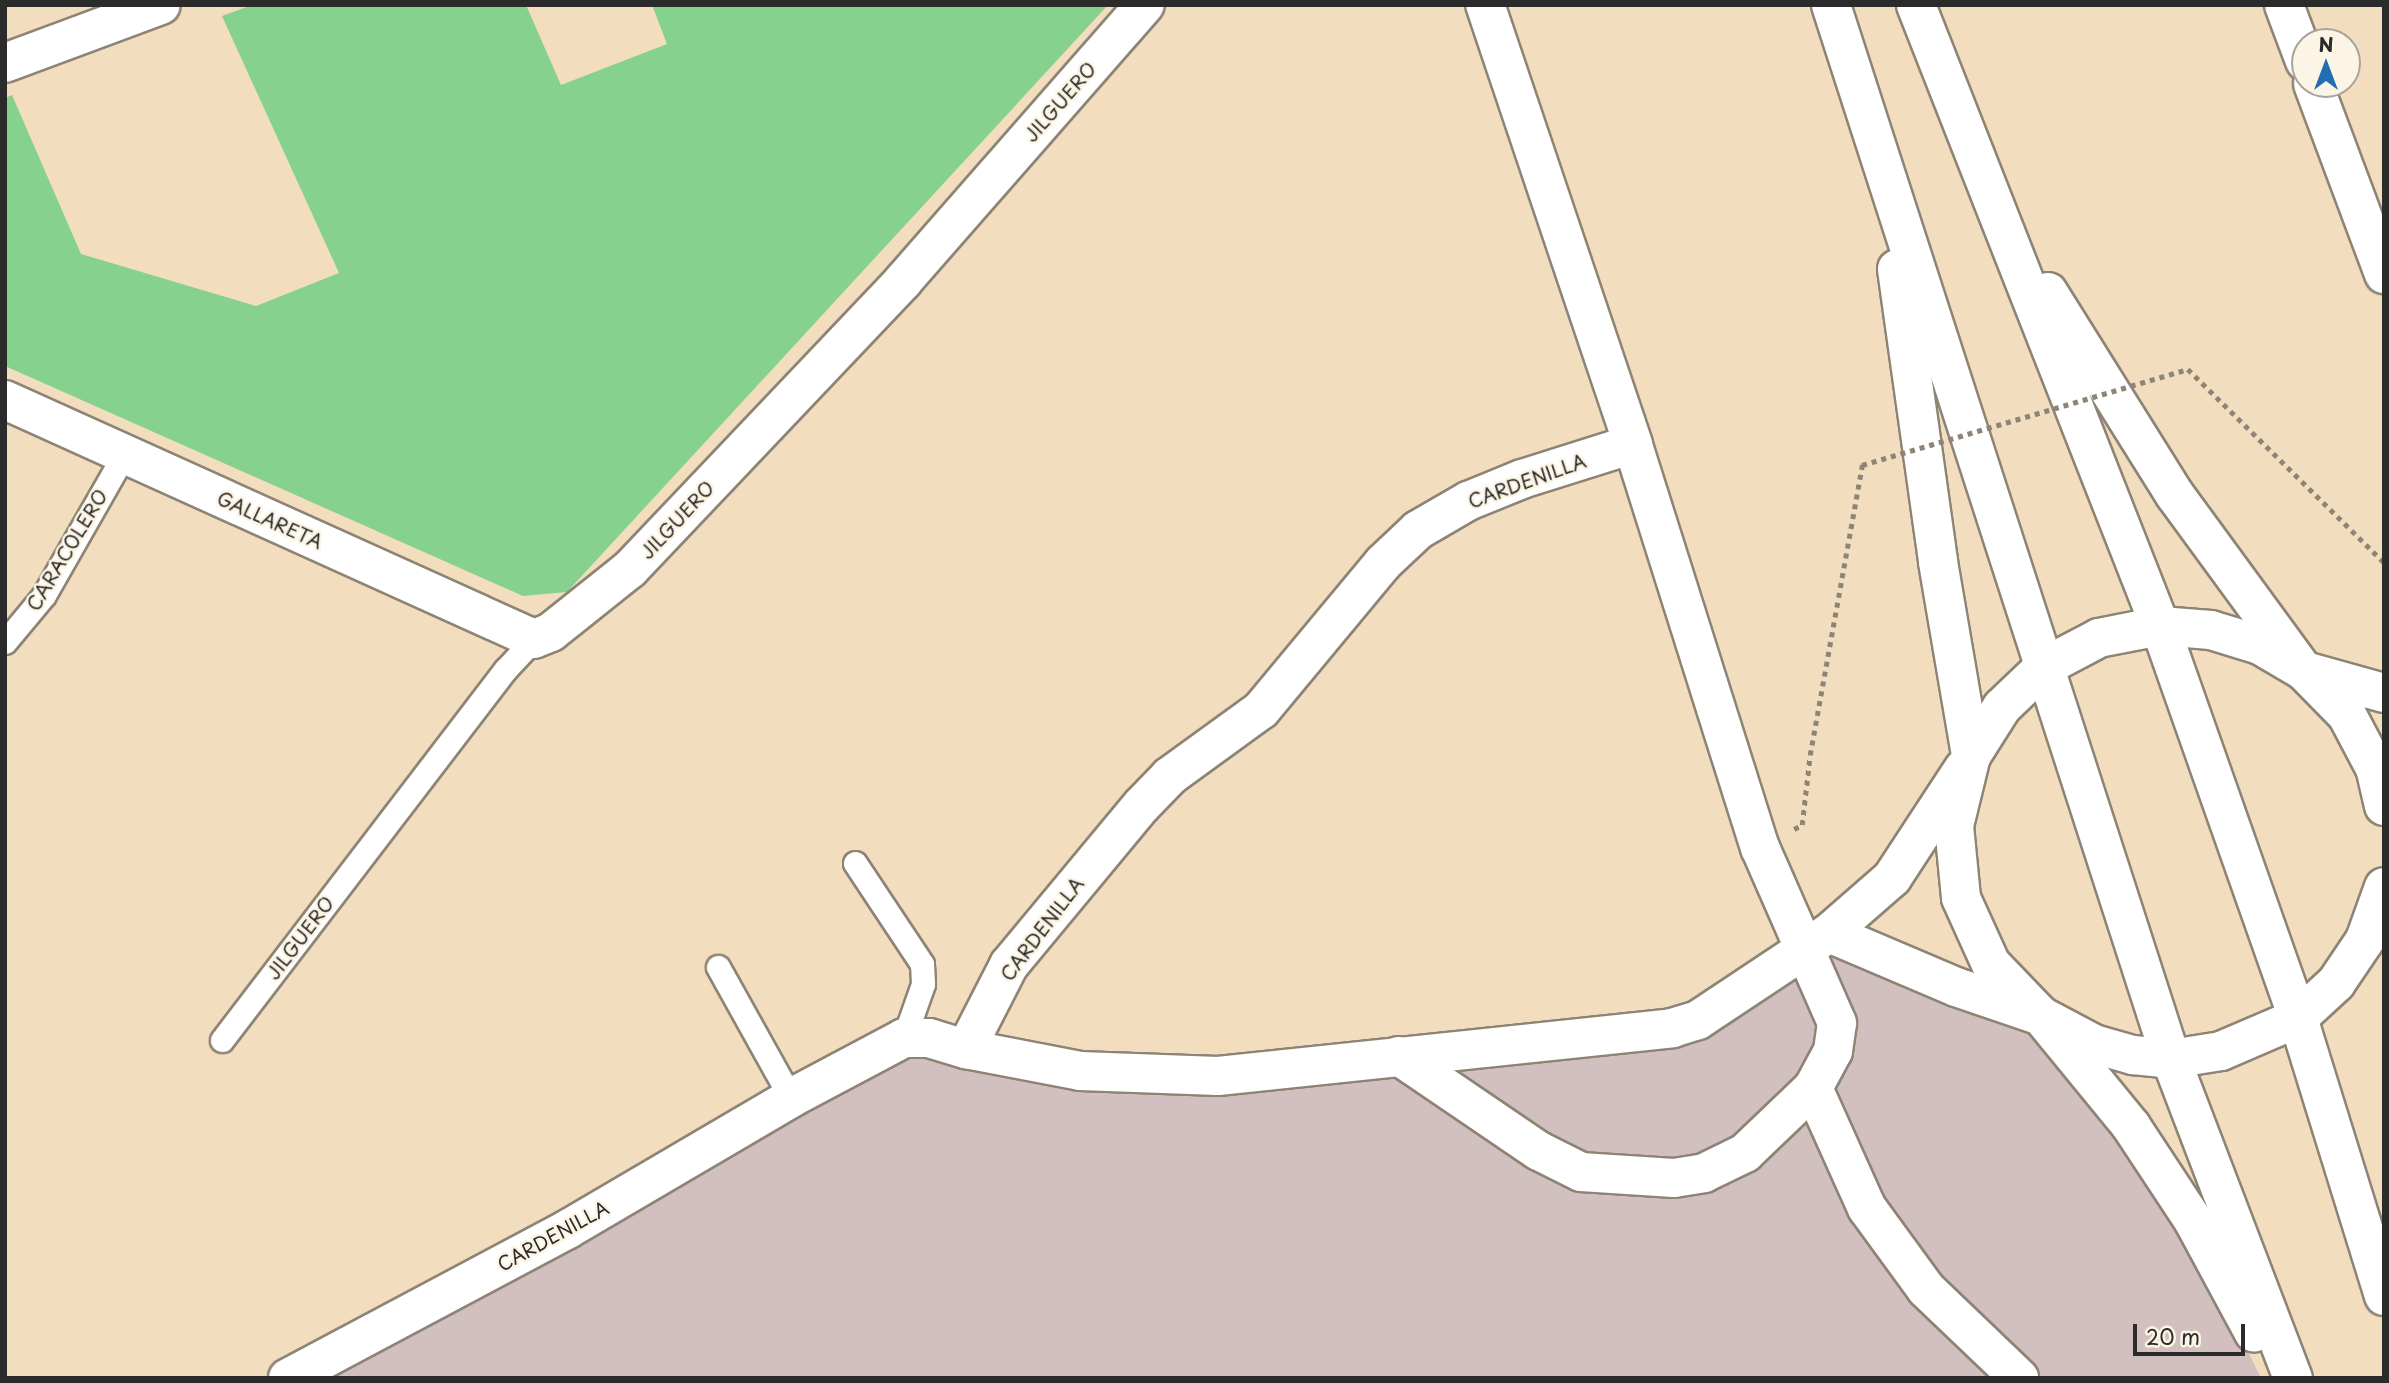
<!DOCTYPE html>
<style>
body{margin:0}
#map{position:relative;width:2389px;height:1383px;overflow:hidden;background:#f2debf;font-family:"Playpen Sans",sans-serif}
div>[style]{position:absolute}
.industrial>*{inset:0;background:#d2bfc0}
.green>*{inset:0;background:#86d18e}
.path>*{height:4.5px;margin-top:-2.25px;transform-origin:0;background:repeating-linear-gradient(90deg,#8e8475 0 5px,transparent 0 10px)}
.roads{filter:drop-shadow(2px 0 #8e8475) drop-shadow(-2px 0 #8e8475) drop-shadow(0 2px #8e8475) drop-shadow(0 -2px #8e8475)}
.service>*{height:23px;margin:-11.5px;padding:0 11.5px;transform-origin:11.5px;border-radius:11.5px;background:#fff}
.minor>*{height:38px;margin:-19px;padding:0 19px;transform-origin:19px;border-radius:19px;background:#fff}
.tertiary>*{height:38px;margin:-19px;padding:0 19px;transform-origin:19px;border-radius:19px;background:#fff}
.trunk>*{height:38px;margin:-19px;padding:0 19px;transform-origin:19px;border-radius:19px;background:#fff}
.path-bridge>*{height:4.5px;margin-top:-2.25px;transform-origin:0;background:repeating-linear-gradient(90deg,#8e8475 0 5px,transparent 0 10px)}
span{translate:-50% -50%;white-space:nowrap;text-align:center;line-height:1.15;-webkit-text-stroke:5px #fcf5e5;paint-order:stroke}
.street-label{font-size:19px;color:#2b2b2b}
.frame{position:absolute;inset:0;border:7px solid #2b2b2b;pointer-events:none}
.north{position:absolute;left:2291px;top:28px;width:70px;height:70px;box-sizing:border-box;background:#fcf5e5;border:2px solid #a8a49b;border-radius:50%;rotate:0deg;font-size:19px;font-weight:700;line-height:28px;text-align:center;color:#2b2b2b}
.north::after{content:'';display:block;margin:auto;width:24px;height:32px;background:#1f6fb2;clip-path:polygon(50% 0,100% 100%,50% 72%,0 100%)}
.scale{position:absolute;left:2133px;top:1324px;width:112px;height:32px;box-sizing:border-box;border:4px solid #2b2b2b;border-top:0;padding-left:9px;font-size:21px;line-height:24px;white-space:nowrap;color:#2b2b2b;-webkit-text-stroke:5px #fcf5e5;paint-order:stroke}
</style>
<div id="map">
<div class="industrial">
<i style="clip-path:polygon(1805px 948px,2041px 1016px,2154px 1161px,2261px 1378px,288px 1378px,904px 1038px,1080px 1071px,1672px 1028px)"></i>
</div>
<div class="green">
<i style="clip-path:polygon(252px 5px,526px 5px,561px 85px,667px 44px,652px 5px,1108px 5px,567px 592px,523px 596px,5px 366px,5px 98px,12px 95px,81px 254px,256px 306px,339px 273px,222px 16px)"></i>
</div>
<div class="path">
<i style="left:1794px;top:829px;width:9px;rotate:-27deg"></i>
<i style="left:1802px;top:825px;width:70px;rotate:-83.5deg"></i>
</div>
<div class="roads">
<div class="service">
<i style="left:5px;top:642px;width:61px;rotate:-50.3deg"></i>
<i style="left:44px;top:595px;width:161px;rotate:-60.3deg"></i>
<i style="left:855px;top:863px;width:121px;rotate:56.4deg"></i>
<i style="left:922px;top:964px;width:20px;rotate:87deg"></i>
<i style="left:923px;top:984px;width:57px;rotate:109.4deg"></i>
<i style="left:718px;top:967px;width:150px;rotate:60.9deg"></i>
<i style="left:222px;top:1040px;width:466px;rotate:-52.6deg"></i>
<i style="left:505px;top:670px;width:42px;rotate:-46.9deg"></i>
</div>
<div class="minor">
<i style="left:2284px;top:5px;width:60px;rotate:69.4deg"></i>
<i style="left:5px;top:63px;width:166px;rotate:-20.4deg"></i>
<i style="left:2313px;top:84px;width:203px;rotate:69.5deg"></i>
<i style="left:5px;top:400px;width:580px;rotate:24.31deg"></i>
<i style="left:534px;top:639px;width:18px;rotate:-22deg"></i>
<i style="left:551px;top:632px;width:101px;rotate:-38.6deg"></i>
<i style="left:630px;top:569px;width:397px;rotate:-46.5deg"></i>
<i style="left:903px;top:281px;width:367px;rotate:-48.8deg"></i>
<i style="left:1829px;top:933px;width:138px;rotate:23deg"></i>
<i style="left:1956px;top:987px;width:90px;rotate:18.8deg"></i>
<i style="left:966px;top:1049px;width:116px;rotate:10.9deg"></i>
<i style="left:1080px;top:1071px;width:138px;rotate:2.1deg"></i>
<i style="left:1218px;top:1076px;width:457px;rotate:-6deg"></i>
<i style="left:1672px;top:1028px;width:27px;rotate:-17deg"></i>
<i style="left:1698px;top:1020px;width:157px;rotate:-33.6deg"></i>
<i style="left:1829px;top:933px;width:84px;rotate:-41.1deg"></i>
<i style="left:1892px;top:878px;width:131px;rotate:-56.8deg"></i>
<i style="left:1399px;top:1056px;width:169px;rotate:34.2deg"></i>
<i style="left:1539px;top:1151px;width:47px;rotate:26.6deg"></i>
<i style="left:1581px;top:1172px;width:93px;rotate:3.7deg"></i>
<i style="left:1674px;top:1178px;width:30px;rotate:-9deg"></i>
<i style="left:1704px;top:1173px;width:46px;rotate:-26deg"></i>
<i style="left:1745px;top:1153px;width:94px;rotate:-43.7deg"></i>
<i style="left:1813px;top:1088px;width:42px;rotate:-61.6deg"></i>
<i style="left:1833px;top:1051px;width:28px;rotate:-82deg"></i>
<i style="left:1837px;top:1023px;width:191px;rotate:-113.7deg"></i>
<i style="left:1760px;top:848px;width:423px;rotate:-107.5deg"></i>
<i style="left:1633px;top:444px;width:463px;rotate:-108.6deg"></i>
<i style="left:1813px;top:1088px;width:132px;rotate:65.8deg"></i>
<i style="left:1867px;top:1208px;width:100px;rotate:53.9deg"></i>
<i style="left:1926px;top:1289px;width:129px;rotate:43.7deg"></i>
<i style="left:288px;top:1378px;width:317px;rotate:-28deg"></i>
<i style="left:568px;top:1229px;width:259px;rotate:-30.4deg"></i>
<i style="left:791px;top:1098px;width:128px;rotate:-28deg"></i>
<i style="left:904px;top:1038px;width:25px"></i>
<i style="left:929px;top:1038px;width:39px;rotate:17deg"></i>
<i style="left:966px;top:1049px;width:94px;rotate:-62.9deg"></i>
<i style="left:1009px;top:965px;width:208px;rotate:-50.3deg"></i>
<i style="left:1142px;top:805px;width:40px;rotate:-46deg"></i>
<i style="left:1170px;top:776px;width:112px;rotate:-36deg"></i>
<i style="left:1261px;top:710px;width:191px;rotate:-50.3deg"></i>
<i style="left:1383px;top:563px;width:48px;rotate:-43.3deg"></i>
<i style="left:1418px;top:530px;width:58px;rotate:-30.1deg"></i>
<i style="left:1468px;top:501px;width:58px;rotate:-22.2deg"></i>
<i style="left:1522px;top:479px;width:116px;rotate:-17.5deg"></i>
</div>
<div class="tertiary">
<i style="left:2305px;top:671px;width:82px;rotate:15.6deg"></i>
<i style="left:2384px;top:806px;width:37px;rotate:-103deg"></i>
<i style="left:2376px;top:770px;width:62px;rotate:-117.8deg"></i>
<i style="left:2347px;top:715px;width:62px;rotate:-134.3deg"></i>
<i style="left:2304px;top:671px;width:51px;rotate:-149.4deg"></i>
<i style="left:2260px;top:645px;width:51px;rotate:-163deg"></i>
<i style="left:2211px;top:630px;width:51px;rotate:-175.5deg"></i>
<i style="left:2160px;top:626px;width:62px;rotate:168.9deg"></i>
<i style="left:2099px;top:638px;width:62px;rotate:152.2deg"></i>
<i style="left:2044px;top:667px;width:58px;rotate:136.4deg"></i>
<i style="left:2002px;top:707px;width:58px;rotate:122.3deg"></i>
<i style="left:1971px;top:756px;width:72px;rotate:103.7deg"></i>
<i style="left:1954px;top:826px;width:72px;rotate:84.4deg"></i>
<i style="left:1961px;top:898px;width:72px;rotate:65.6deg"></i>
<i style="left:1991px;top:964px;width:72px;rotate:46.1deg"></i>
<i style="left:2041px;top:1016px;width:60px;rotate:27.8deg"></i>
<i style="left:2094px;top:1044px;width:41px;rotate:15.8deg"></i>
<i style="left:2133px;top:1055px;width:38px;rotate:6deg"></i>
<i style="left:2171px;top:1059px;width:51px;rotate:-9.1deg"></i>
<i style="left:2221px;top:1051px;width:84px;rotate:-23.2deg"></i>
<i style="left:2298px;top:1018px;width:52px;rotate:-42.6deg"></i>
<i style="left:2336px;top:983px;width:52px;rotate:-56deg"></i>
<i style="left:2365px;top:940px;width:56px;rotate:-70.3deg"></i>
</div>
<div class="trunk">
<i style="left:1831px;top:5px;width:1107px;rotate:72.12deg"></i>
<i style="left:2171px;top:1059px;width:342px;rotate:69.1deg"></i>
<i style="left:1916px;top:5px;width:667px;rotate:68.55deg"></i>
<i style="left:2160px;top:626px;width:416px;rotate:70.6deg"></i>
<i style="left:2298px;top:1018px;width:291px;rotate:72.8deg"></i>
<i style="left:1897px;top:269px;width:296px;rotate:82deg"></i>
<i style="left:1938px;top:562px;width:197px;rotate:80.3deg"></i>
<i style="left:2048px;top:292px;width:239px;rotate:58deg"></i>
<i style="left:2175px;top:495px;width:218px;rotate:53.8deg"></i>
<i style="left:2383px;top:892px;width:5px;rotate:79deg"></i>
<i style="left:2041px;top:1016px;width:142px;rotate:50.7deg"></i>
<i style="left:2131px;top:1126px;width:113px;rotate:56.6deg"></i>
<i style="left:2193px;top:1220px;width:128px;rotate:61.6deg"></i>
</div>
</div>
<div class="path-bridge">
<i style="left:1810px;top:755px;width:295px;rotate:-79.8deg"></i>
<i style="left:1862px;top:465px;width:340px;rotate:-16.4deg"></i>
<i style="left:2188px;top:369px;width:275px;rotate:44.6deg"></i>
</div>
<div class="street-label">
<span style="left:1060px;top:102px;rotate:-49deg">JILGUERO</span>
<span style="left:1527px;top:481px;rotate:-20deg">CARDENILLA</span>
<span style="left:270px;top:520px;rotate:24deg">GALLARETA</span>
<span style="left:677px;top:520px;rotate:-47deg">JILGUERO</span>
<span style="left:67px;top:550px;rotate:-59deg">CARACOLERO</span>
<span style="left:1042px;top:929px;rotate:-53deg">CARDENILLA</span>
<span style="left:300px;top:938px;rotate:-53deg">JILGUERO</span>
<span style="left:553px;top:1236px;rotate:-29deg">CARDENILLA</span>
</div>
<div class="frame"></div>
<div class="north">N</div>
<div class="scale">20 m</div>
</div>
